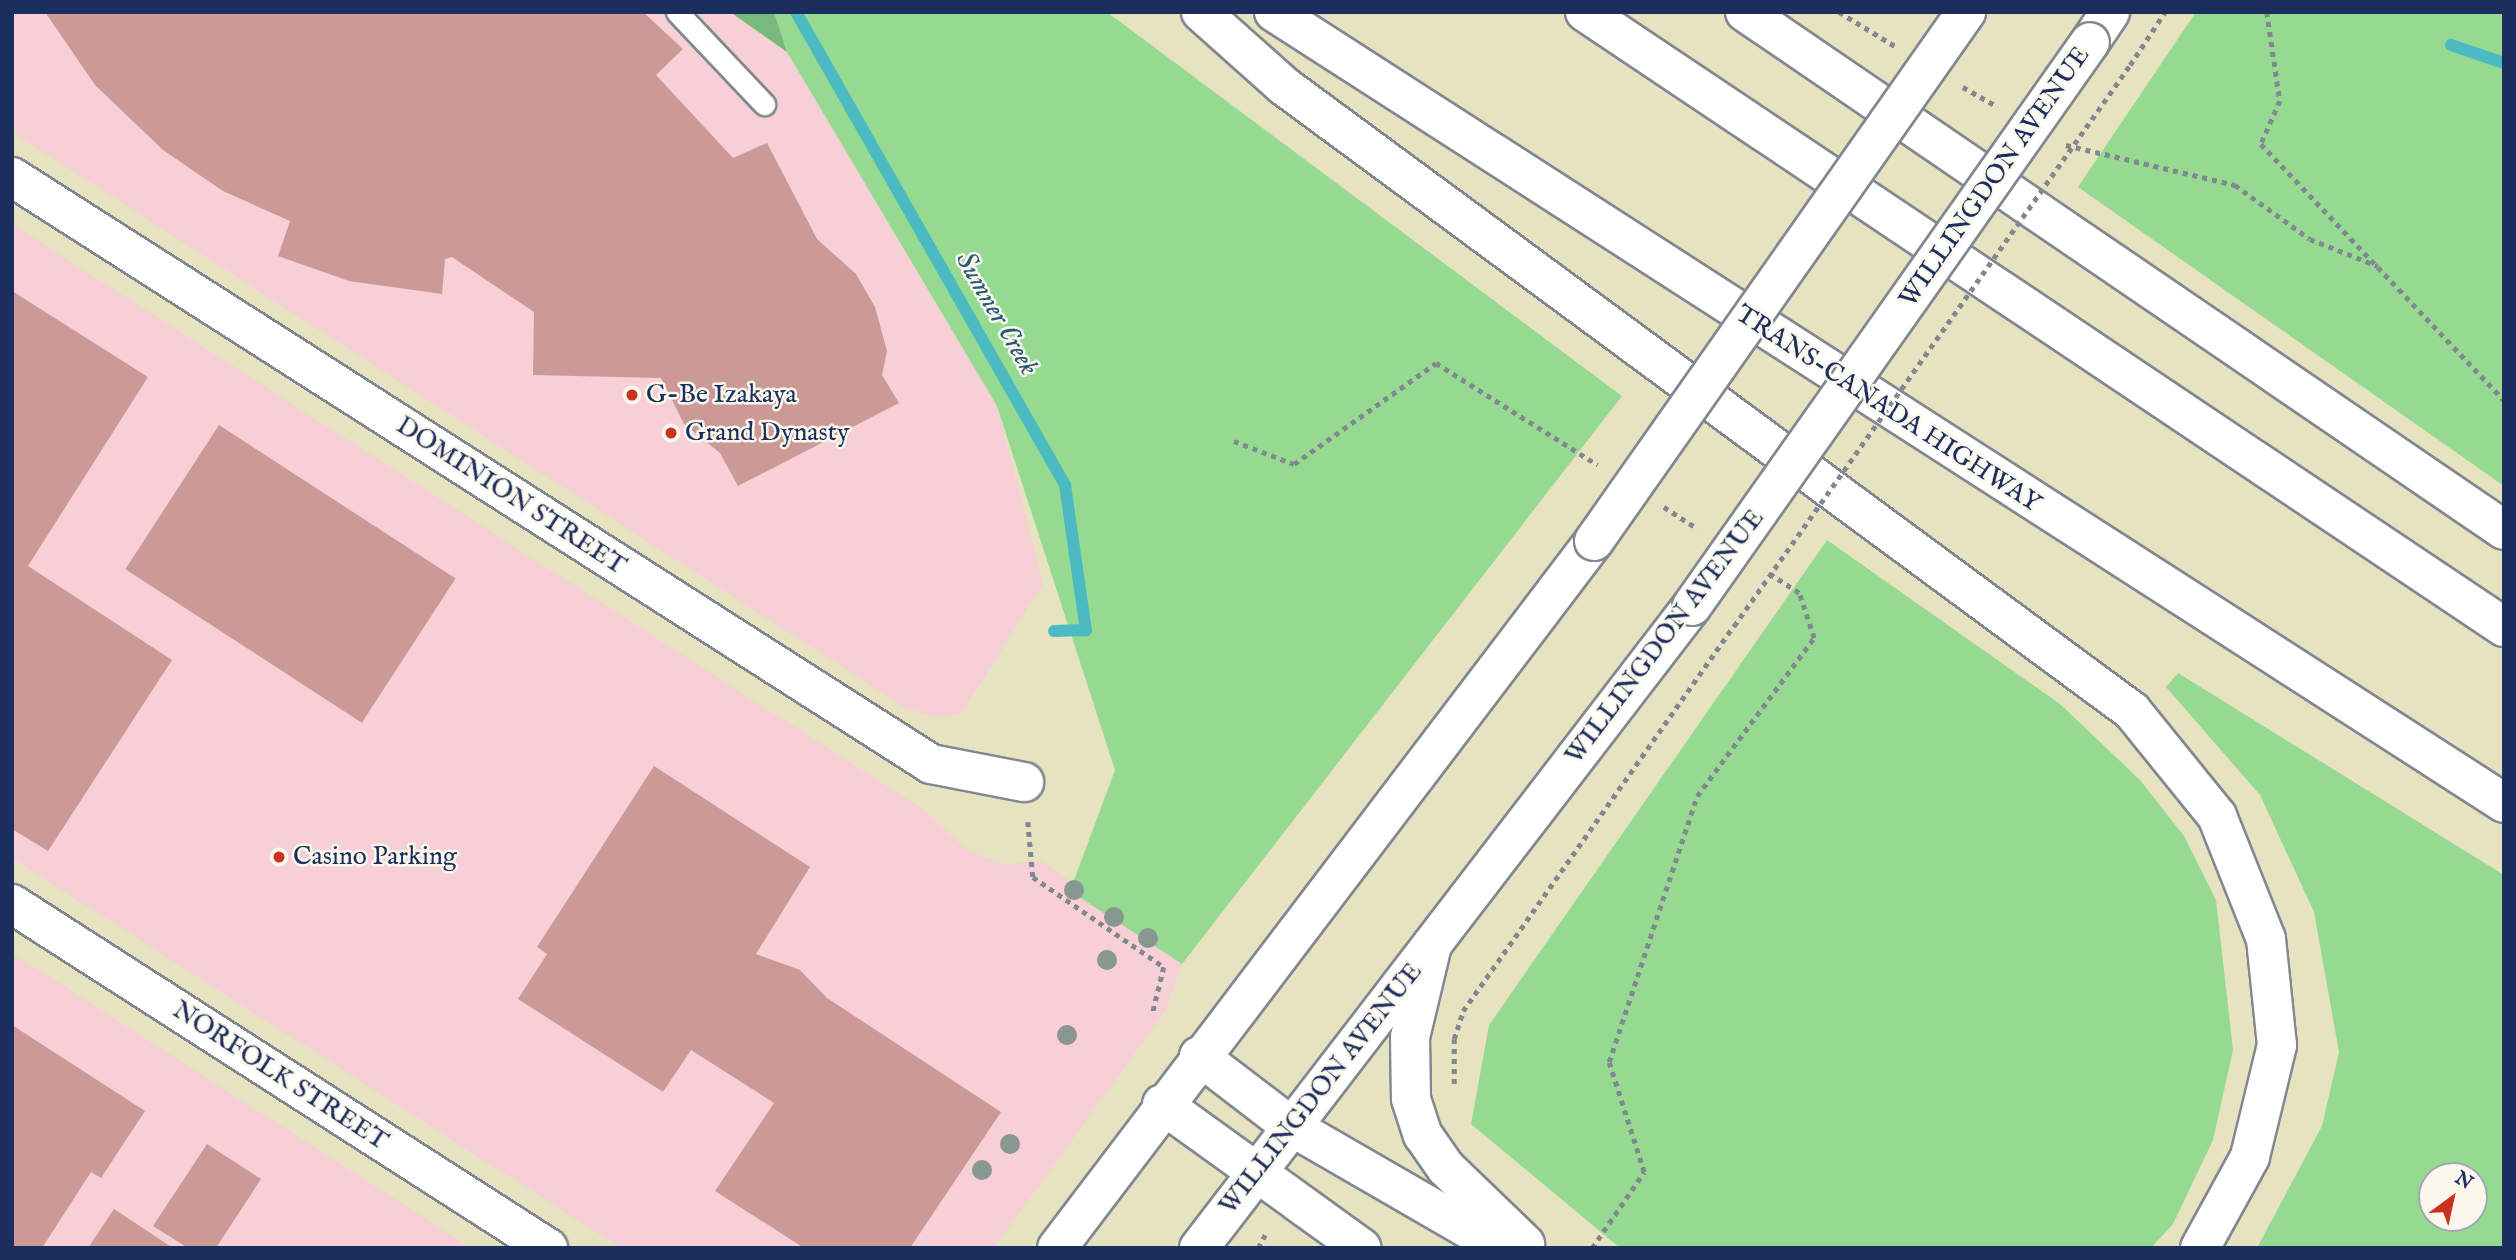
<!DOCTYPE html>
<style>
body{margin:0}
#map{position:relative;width:2516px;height:1260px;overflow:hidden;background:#e7e2c0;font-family:"IM FELL English",serif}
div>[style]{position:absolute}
.built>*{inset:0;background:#f6cfd7}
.green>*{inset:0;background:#96da92}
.forest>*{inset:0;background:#78ba7c}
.stream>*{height:12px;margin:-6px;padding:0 6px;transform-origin:6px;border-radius:6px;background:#4cbbc1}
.building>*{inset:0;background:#cc9a96;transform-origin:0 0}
.path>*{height:4.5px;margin-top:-2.25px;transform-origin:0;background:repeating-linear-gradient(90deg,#81888f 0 5px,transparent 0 10px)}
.roads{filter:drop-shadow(2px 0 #81888f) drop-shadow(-2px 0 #81888f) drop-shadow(0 2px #81888f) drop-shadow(0 -2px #81888f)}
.lane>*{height:21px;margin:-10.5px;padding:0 10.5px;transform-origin:10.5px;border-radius:10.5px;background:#fff}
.street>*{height:38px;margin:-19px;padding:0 19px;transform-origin:19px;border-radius:19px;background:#fff}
.secondary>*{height:38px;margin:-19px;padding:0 19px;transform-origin:19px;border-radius:19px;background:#fff}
.highway>*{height:38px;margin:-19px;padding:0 19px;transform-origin:19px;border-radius:19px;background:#fff}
.path-bridge>*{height:4.5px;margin-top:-2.25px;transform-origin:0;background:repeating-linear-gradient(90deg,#81888f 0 5px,transparent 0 10px)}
.bridges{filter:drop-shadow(2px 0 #81888f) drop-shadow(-2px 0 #81888f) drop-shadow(0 2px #81888f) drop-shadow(0 -2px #81888f)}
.secondary-bridge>*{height:38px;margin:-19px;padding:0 19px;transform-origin:19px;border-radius:19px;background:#fff}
.trees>*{width:20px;height:20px;margin:-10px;border-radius:50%;background:#889791}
.dots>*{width:19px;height:19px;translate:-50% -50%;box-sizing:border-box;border:4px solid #fbf7ec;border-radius:50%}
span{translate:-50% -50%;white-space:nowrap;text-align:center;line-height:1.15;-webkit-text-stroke:5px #fbf7ec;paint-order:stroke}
.street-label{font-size:26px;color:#1b2f5e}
.poi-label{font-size:26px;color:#1b2f5e}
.left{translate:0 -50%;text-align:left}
.water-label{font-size:28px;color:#2a597c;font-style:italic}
.frame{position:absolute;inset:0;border:14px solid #1b2f5e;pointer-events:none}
.north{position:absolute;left:2418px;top:1162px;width:70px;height:70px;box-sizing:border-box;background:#fbf7ec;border:2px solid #a1a7b3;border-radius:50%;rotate:33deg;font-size:19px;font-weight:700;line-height:28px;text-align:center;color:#1b2f5e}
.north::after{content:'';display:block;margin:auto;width:24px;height:32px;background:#c8321e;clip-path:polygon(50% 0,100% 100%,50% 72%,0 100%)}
</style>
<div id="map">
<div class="built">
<i style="clip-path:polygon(12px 12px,730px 12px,787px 52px,997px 406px,1043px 584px,961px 714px,936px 717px,906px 708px,12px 132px)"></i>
<i style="clip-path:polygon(12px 224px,924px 810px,968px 851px,1006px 865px,1041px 860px,1182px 964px,1165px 1011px,994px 1248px,621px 1248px,12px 858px)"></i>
<i style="clip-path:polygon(12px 953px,471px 1248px,12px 1248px)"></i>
</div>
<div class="green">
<i style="clip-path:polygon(774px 12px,1107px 12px,1622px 396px,1182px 964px,1070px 891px,1115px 770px,997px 406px,787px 52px)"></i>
<i style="clip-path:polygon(2196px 12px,2504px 12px,2504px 486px,2078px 187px)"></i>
<i style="clip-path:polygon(1827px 540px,2060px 704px,2140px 780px,2184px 836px,2216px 900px,2233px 1050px,2213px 1140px,2173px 1224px,2151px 1248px,1620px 1248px,1471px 1124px,1489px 1025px)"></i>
<i style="clip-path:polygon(evenodd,2178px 673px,2504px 875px,2504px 1248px,2257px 1248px,2322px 1126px,2339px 1052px,2314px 912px,2260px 795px,2166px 687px,2178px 673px,2474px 1176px,2474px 1218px,2432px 1218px,2432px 1176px,2474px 1176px)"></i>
</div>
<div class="forest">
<i style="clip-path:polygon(730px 12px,774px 12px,787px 52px)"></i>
</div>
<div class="stream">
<i style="left:796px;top:12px;width:544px;rotate:60.37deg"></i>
<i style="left:1065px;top:485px;width:147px;rotate:81.8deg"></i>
<i style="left:1086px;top:630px;width:32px;rotate:178deg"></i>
<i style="left:2451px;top:45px;width:56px;rotate:18.8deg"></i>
</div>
<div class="building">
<i style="clip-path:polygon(45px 12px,643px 12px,683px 49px,656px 75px,733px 158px,767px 143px,817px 239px,856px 274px,875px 307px,887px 351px,882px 375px,899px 403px,738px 486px,720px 453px,684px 424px,661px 378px,533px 375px,534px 312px,452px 257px,445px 259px,442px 294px,349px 281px,278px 256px,290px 221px,223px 191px,163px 150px,95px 85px)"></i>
<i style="clip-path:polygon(12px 291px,148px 377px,28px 566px,172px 660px,48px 851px,12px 829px)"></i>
<i style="left:219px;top:425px;width:282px;height:172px;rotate:33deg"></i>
<i style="clip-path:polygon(654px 766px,810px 867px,756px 954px,800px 970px,827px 998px,1001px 1112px,910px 1248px,804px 1248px,715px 1191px,774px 1103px,691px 1050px,663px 1092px,518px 999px,547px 954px,537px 947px)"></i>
<i style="clip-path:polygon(12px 1025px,145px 1111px,101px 1178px,91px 1172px,42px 1248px,12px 1248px)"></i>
<i style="clip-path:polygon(207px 1144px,261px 1179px,216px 1248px,188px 1248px,153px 1226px)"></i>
<i style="clip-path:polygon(114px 1209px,173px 1248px,88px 1248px)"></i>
</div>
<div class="path">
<i style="left:1839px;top:12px;width:66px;rotate:31.3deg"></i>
<i style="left:2267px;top:12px;width:90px;rotate:81.7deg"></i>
<i style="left:2280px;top:101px;width:47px;rotate:113.8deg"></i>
<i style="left:2261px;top:144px;width:353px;rotate:46.5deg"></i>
<i style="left:2130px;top:65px;width:64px;rotate:-56.6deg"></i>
<i style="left:1963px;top:87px;width:40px;rotate:29.7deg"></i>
<i style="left:2066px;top:145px;width:174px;rotate:13.3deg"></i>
<i style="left:2235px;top:185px;width:92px;rotate:35.8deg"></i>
<i style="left:2310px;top:239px;width:73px;rotate:21.7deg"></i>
<i style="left:1234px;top:441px;width:64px;rotate:21deg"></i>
<i style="left:1294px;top:464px;width:174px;rotate:-35.4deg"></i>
<i style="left:1436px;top:363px;width:191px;rotate:32.2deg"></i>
<i style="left:1664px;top:507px;width:40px;rotate:32.9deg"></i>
<i style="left:1028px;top:822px;width:55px;rotate:84.8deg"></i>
<i style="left:1033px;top:877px;width:159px;rotate:34.5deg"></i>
<i style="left:1164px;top:967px;width:46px;rotate:103.7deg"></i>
<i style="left:1454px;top:1084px;width:45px;rotate:-90deg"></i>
<i style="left:1454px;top:1039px;width:29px;rotate:-72deg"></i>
<i style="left:1463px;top:1011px;width:471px;rotate:-54.9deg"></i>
<i style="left:1258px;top:1248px;width:15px;rotate:-62deg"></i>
<i style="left:1592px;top:1248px;width:92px;rotate:-55.6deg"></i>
<i style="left:1644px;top:1172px;width:115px;rotate:-107.7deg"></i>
<i style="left:1609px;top:1062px;width:280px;rotate:-71.7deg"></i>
<i style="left:1697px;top:796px;width:197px;rotate:-53.5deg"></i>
<i style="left:1814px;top:638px;width:47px;rotate:-108.4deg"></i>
<i style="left:1799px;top:593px;width:40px;rotate:-147.1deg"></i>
</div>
<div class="roads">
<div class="lane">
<i style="left:677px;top:12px;width:127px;rotate:46.6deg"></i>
</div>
<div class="street">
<i style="left:12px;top:177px;width:1090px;rotate:32.57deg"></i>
<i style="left:931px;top:764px;width:95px;rotate:11deg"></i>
<i style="left:12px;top:904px;width:637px;rotate:32.69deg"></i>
</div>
<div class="secondary">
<i style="left:2090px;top:42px;width:36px;rotate:-56deg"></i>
<i style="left:1057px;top:1248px;width:888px;rotate:-52.78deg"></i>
<i style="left:1199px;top:1248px;width:809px;rotate:-52.48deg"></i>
</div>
<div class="highway">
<i style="left:1201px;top:12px;width:111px;rotate:41.7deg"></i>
<i style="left:1284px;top:86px;width:1053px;rotate:36.39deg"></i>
<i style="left:2132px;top:711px;width:135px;rotate:51deg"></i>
<i style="left:2217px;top:816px;width:132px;rotate:68.3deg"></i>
<i style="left:2266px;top:939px;width:107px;rotate:84.1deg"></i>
<i style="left:2277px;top:1045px;width:115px;rotate:103.6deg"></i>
<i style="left:2250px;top:1157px;width:104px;rotate:118.8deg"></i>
<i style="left:1274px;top:12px;width:1462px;rotate:32.74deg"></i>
<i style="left:1585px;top:12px;width:1106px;rotate:33.79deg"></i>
<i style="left:1745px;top:12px;width:919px;rotate:34.31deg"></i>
<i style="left:1432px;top:945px;width:95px;rotate:103.4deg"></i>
<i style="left:1410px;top:1037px;width:62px;rotate:89.1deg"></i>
<i style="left:1411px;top:1099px;width:38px;rotate:72deg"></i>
<i style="left:1423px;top:1135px;width:40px;rotate:55.1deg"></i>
<i style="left:1446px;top:1168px;width:110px;rotate:43.9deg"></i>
<i style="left:1199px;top:1056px;width:117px;rotate:37.4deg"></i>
<i style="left:1292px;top:1127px;width:242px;rotate:30deg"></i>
<i style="left:1162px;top:1104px;width:246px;rotate:35.8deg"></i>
</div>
</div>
<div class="path-bridge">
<i style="left:1734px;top:626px;width:687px;rotate:-54.78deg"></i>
</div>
<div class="bridges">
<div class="secondary-bridge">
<i style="left:1594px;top:541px;width:647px;rotate:-54.88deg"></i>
<i style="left:1692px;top:606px;width:690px;rotate:-54.79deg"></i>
</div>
</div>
<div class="trees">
<i style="left:1074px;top:890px"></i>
<i style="left:1114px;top:917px"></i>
<i style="left:1148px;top:938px"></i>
<i style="left:1107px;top:960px"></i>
<i style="left:1067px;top:1035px"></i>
<i style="left:1010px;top:1144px"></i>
<i style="left:982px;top:1170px"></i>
</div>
<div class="dots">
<i style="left:632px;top:395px;background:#c8321e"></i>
<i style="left:671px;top:433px;background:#c8321e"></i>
<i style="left:279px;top:857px;background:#c8321e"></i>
</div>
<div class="street-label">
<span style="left:1995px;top:177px;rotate:-55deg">WILLINGDON AVENUE</span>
<span style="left:1888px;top:409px;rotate:33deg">TRANS-CANADA HIGHWAY</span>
<span style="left:511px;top:496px;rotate:33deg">DOMINION STREET</span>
<span style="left:1665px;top:637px;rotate:-53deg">WILLINGDON AVENUE</span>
<span style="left:280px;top:1076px;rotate:33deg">NORFOLK STREET</span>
<span style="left:1321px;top:1089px;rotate:-52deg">WILLINGDON AVENUE</span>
</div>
<div class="poi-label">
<span class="left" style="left:646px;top:395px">G-Be Izakaya</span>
<span class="left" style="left:685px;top:433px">Grand Dynasty</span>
<span class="left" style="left:293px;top:857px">Casino Parking</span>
</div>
<div class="water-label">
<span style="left:996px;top:314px;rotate:60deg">Sumner Creek</span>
</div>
<div class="frame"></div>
<div class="north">N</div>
</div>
